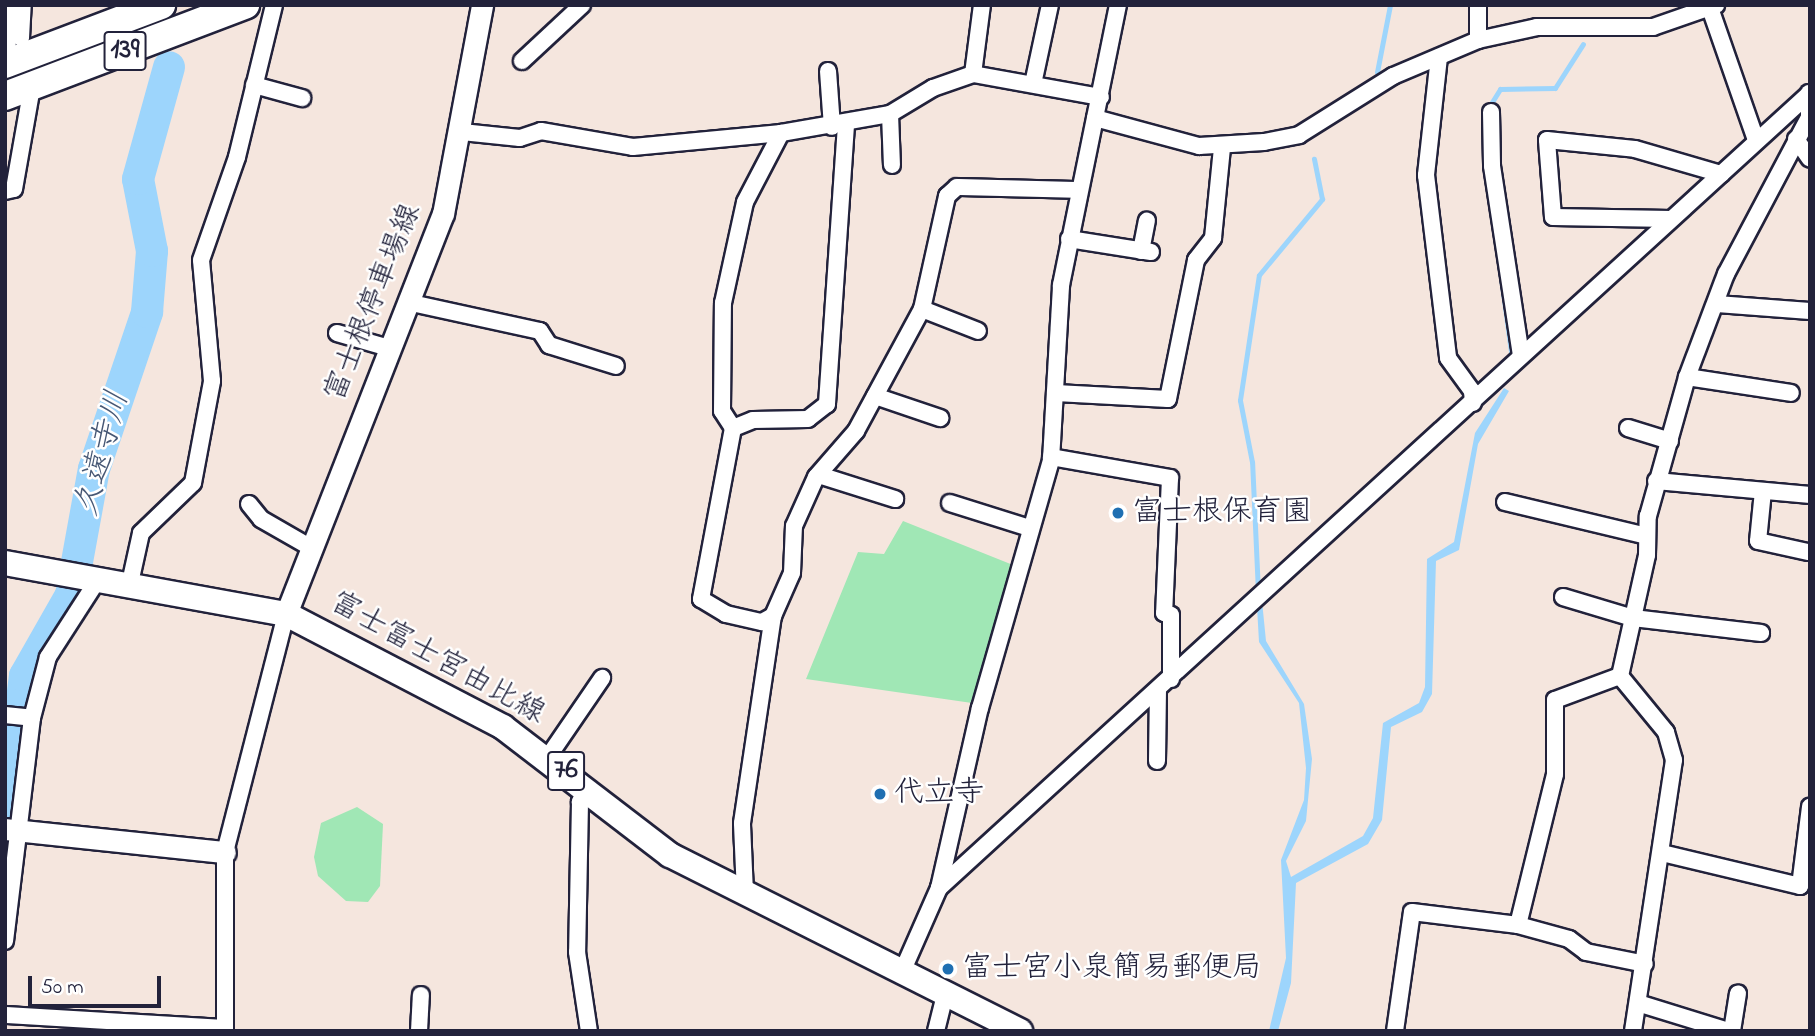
<!DOCTYPE html>
<meta charset="utf-8">
<style>
body{margin:0}
#map{position:relative;width:1815px;height:1036px;overflow:hidden;background:#f5e6de;font-family:"Indie Flower","Klee One",sans-serif}
div>[style]{position:absolute}
.green>*{inset:0;background:#a0e7b5}
.water>*{inset:0;background:#9dd5fc}
.stream>*{height:5px;margin:-2.5px;padding:0 2.5px;transform-origin:2.5px;border-radius:2.5px;background:#9dd5fc}
.river>*{height:32px;margin:-16px;padding:0 16px;transform-origin:16px;border-radius:16px;background:#9dd5fc}
.roads{filter:drop-shadow(2px 0 #22223b) drop-shadow(-2px 0 #22223b) drop-shadow(0 2px #22223b) drop-shadow(0 -2px #22223b)}
.street>*{height:16px;margin:-8px;padding:0 8px;transform-origin:8px;border-radius:8px;background:#fff}
.secondary>*{height:21px;margin:-10.5px;padding:0 10.5px;transform-origin:10.5px;border-radius:10.5px;background:#fff}
.primary>*{height:24px;margin:-12px;padding:0 12px;transform-origin:12px;border-radius:12px;background:#fff}
.highway>*{height:28px;margin:-14px;padding:0 14px;transform-origin:14px;border-radius:14px;background:#fff}
.dots>*{width:19px;height:19px;translate:-50% -50%;box-sizing:border-box;border:4px solid #fff;border-radius:50%}
span{translate:-50% -50%;white-space:nowrap;text-align:center;line-height:1.15;-webkit-text-stroke:5px #fff;paint-order:stroke}
.shield-label span{padding:2px 5px;background:#fff;border:2px solid;border-radius:5px;-webkit-text-stroke-width:0}
.shield-label{font-size:28px;color:#22223b;font-weight:700}
.street-label{font-size:30px;color:#22223b}
.poi-label{font-size:30px;color:#22223b}
.left{translate:0 -50%;text-align:left}
.water-label{font-size:32px;color:#475875;font-style:italic}
.frame{position:absolute;inset:0;border:7px solid #22223b;pointer-events:none}
.scale{position:absolute;left:28px;top:976px;width:133px;height:32px;box-sizing:border-box;border:4px solid #22223b;border-top:0;padding-left:9px;font-size:21px;line-height:24px;white-space:nowrap;color:#22223b;-webkit-text-stroke:5px #fff;paint-order:stroke}
</style>
<div id="map">
<div class="green">
<i style="clip-path:polygon(903px 521px,1013px 565px,972px 703px,806px 679px,858px 552px,884px 554px)"></i>
<i style="clip-path:polygon(357px 807px,383px 824px,380px 886px,368px 902px,346px 901px,318px 876px,314px 857px,321px 823px)"></i>
</div>
<div class="water">
<i style="clip-path:polygon(1504px 388px,1509px 391px,1478px 444px,1459px 550px,1436px 561px,1432px 694px,1422px 712px,1391px 727px,1382px 820px,1368px 844px,1296px 883px,1291px 983px,1278px 1031px,1269px 1031px,1286px 958px,1281px 860px,1304px 800px,1306px 768px,1299px 703px,1259px 642px,1257px 607px,1262px 601px,1266px 641px,1304px 704px,1312px 759px,1306px 821px,1286px 861px,1291px 877px,1363px 836px,1373px 818px,1383px 723px,1419px 703px,1425px 687px,1427px 559px,1454px 542px,1475px 433px)"></i>
</div>
<div class="stream">
<i style="left:1377px;top:72px;width:68px;rotate:-79deg"></i>
<i style="left:1487px;top:110px;width:25px;rotate:-58deg"></i>
<i style="left:1500px;top:89px;width:55px;rotate:-1deg"></i>
<i style="left:1555px;top:88px;width:52px;rotate:-57.5deg"></i>
<i style="left:1497px;top:248px;width:105px;rotate:82.3deg"></i>
<i style="left:1258px;top:592px;width:130px;rotate:-92.6deg"></i>
<i style="left:1252px;top:462px;width:63px;rotate:-101deg"></i>
<i style="left:1240px;top:400px;width:126px;rotate:-81.4deg"></i>
<i style="left:1259px;top:275px;width:99px;rotate:-50.3deg"></i>
<i style="left:1322px;top:199px;width:41px;rotate:-101.3deg"></i>
</div>
<div class="river">
<i style="left:5px;top:836px;width:161px;rotate:-82.9deg"></i>
<i style="left:25px;top:676px;width:93px;rotate:-60.4deg"></i>
<i style="left:71px;top:595px;width:128px;rotate:-79.7deg"></i>
<i style="left:94px;top:469px;width:166px;rotate:-71.3deg"></i>
<i style="left:147px;top:312px;width:61px;rotate:-85.3deg"></i>
<i style="left:152px;top:251px;width:73px;rotate:-101deg"></i>
<i style="left:138px;top:179px;width:116px;rotate:-74.5deg"></i>
</div>
<div class="roads">
<div class="street">
<i style="left:1478px;top:5px;width:35px;rotate:90deg"></i>
<i style="left:1710px;top:8px;width:140px;rotate:70.8deg"></i>
<i style="left:21px;top:38px;width:33px;rotate:-87deg"></i>
<i style="left:1439px;top:57px;width:119px;rotate:96.3deg"></i>
<i style="left:1426px;top:175px;width:184px;rotate:83.1deg"></i>
<i style="left:1448px;top:358px;width:41px;rotate:54deg"></i>
<i style="left:1472px;top:391px;width:12px;rotate:85deg"></i>
<i style="left:522px;top:61px;width:82px;rotate:-43deg"></i>
<i style="left:6px;top:64px;width:59px;rotate:-85.2deg"></i>
<i style="left:828px;top:71px;width:56px;rotate:85.9deg"></i>
<i style="left:973px;top:74px;width:70px;rotate:-82.6deg"></i>
<i style="left:1033px;top:84px;width:81px;rotate:-77.9deg"></i>
<i style="left:254px;top:85px;width:50px;rotate:15.2deg"></i>
<i style="left:1491px;top:112px;width:54px;rotate:88.9deg"></i>
<i style="left:1492px;top:166px;width:192px;rotate:81.3deg"></i>
<i style="left:890px;top:114px;width:51px;rotate:87.8deg"></i>
<i style="left:1095px;top:118px;width:108px;rotate:15.1deg"></i>
<i style="left:1199px;top:146px;width:65px;rotate:-3.5deg"></i>
<i style="left:1264px;top:142px;width:36px;rotate:-11deg"></i>
<i style="left:1299px;top:135px;width:111px;rotate:-32.1deg"></i>
<i style="left:1393px;top:76px;width:92px;rotate:-23deg"></i>
<i style="left:1478px;top:40px;width:60px;rotate:-12.4deg"></i>
<i style="left:1537px;top:27px;width:116px"></i>
<i style="left:1653px;top:27px;width:67px;rotate:-19.2deg"></i>
<i style="left:846px;top:125px;width:280px;rotate:93.9deg"></i>
<i style="left:827px;top:404px;width:24px;rotate:142deg"></i>
<i style="left:808px;top:419px;width:55px;rotate:179deg"></i>
<i style="left:753px;top:420px;width:22px;rotate:158deg"></i>
<i style="left:733px;top:428px;width:174px;rotate:100.6deg"></i>
<i style="left:701px;top:599px;width:29px;rotate:31deg"></i>
<i style="left:726px;top:614px;width:37px;rotate:13deg"></i>
<i style="left:762px;top:622px;width:13px;rotate:-29deg"></i>
<i style="left:773px;top:616px;width:47px;rotate:-66.2deg"></i>
<i style="left:792px;top:573px;width:47px;rotate:-87.6deg"></i>
<i style="left:794px;top:526px;width:54px;rotate:-65.8deg"></i>
<i style="left:816px;top:477px;width:61px;rotate:-49deg"></i>
<i style="left:856px;top:431px;width:139px;rotate:-61.6deg"></i>
<i style="left:922px;top:309px;width:116px;rotate:-77.5deg"></i>
<i style="left:947px;top:196px;width:13px;rotate:-42deg"></i>
<i style="left:957px;top:187px;width:120px;rotate:1.4deg"></i>
<i style="left:462px;top:132px;width:58px;rotate:5.9deg"></i>
<i style="left:520px;top:138px;width:22px;rotate:-18deg"></i>
<i style="left:541px;top:131px;width:93px;rotate:9.9deg"></i>
<i style="left:633px;top:147px;width:149px;rotate:-5.4deg"></i>
<i style="left:781px;top:133px;width:111px;rotate:-9.9deg"></i>
<i style="left:890px;top:114px;width:50px;rotate:-31.2deg"></i>
<i style="left:933px;top:88px;width:42px;rotate:-19.3deg"></i>
<i style="left:973px;top:74px;width:130px;rotate:10.2deg"></i>
<i style="left:1796px;top:139px;width:24px;rotate:55deg"></i>
<i style="left:5px;top:191px;width:9px;rotate:-13deg"></i>
<i style="left:14px;top:189px;width:104px;rotate:-80deg"></i>
<i style="left:1671px;top:219px;width:118px;rotate:-179deg"></i>
<i style="left:1553px;top:217px;width:77px;rotate:-94.5deg"></i>
<i style="left:1547px;top:140px;width:88px;rotate:5.8deg"></i>
<i style="left:1635px;top:149px;width:90px;rotate:16.2deg"></i>
<i style="left:1069px;top:239px;width:83px;rotate:9deg"></i>
<i style="left:1141px;top:251px;width:31px;rotate:-79deg"></i>
<i style="left:407px;top:302px;width:136px;rotate:12.3deg"></i>
<i style="left:540px;top:331px;width:17px;rotate:57deg"></i>
<i style="left:549px;top:345px;width:70px;rotate:17.4deg"></i>
<i style="left:1717px;top:304px;width:93px;rotate:4.3deg"></i>
<i style="left:922px;top:309px;width:60px;rotate:21.4deg"></i>
<i style="left:337px;top:333px;width:54px;rotate:16.1deg"></i>
<i style="left:1687px;top:377px;width:105px;rotate:8.7deg"></i>
<i style="left:1056px;top:393px;width:112px;rotate:3.1deg"></i>
<i style="left:1168px;top:399px;width:142px;rotate:-78.6deg"></i>
<i style="left:1196px;top:260px;width:28px;rotate:-52deg"></i>
<i style="left:1213px;top:238px;width:90px;rotate:-84.3deg"></i>
<i style="left:875px;top:396px;width:69px;rotate:18.7deg"></i>
<i style="left:733px;top:428px;width:20px;rotate:-123deg"></i>
<i style="left:722px;top:411px;width:108px;rotate:-89.5deg"></i>
<i style="left:723px;top:303px;width:103px;rotate:-77.7deg"></i>
<i style="left:745px;top:202px;width:78px;rotate:-62.4deg"></i>
<i style="left:1628px;top:428px;width:44px;rotate:17.2deg"></i>
<i style="left:1051px;top:457px;width:121px;rotate:10deg"></i>
<i style="left:1170px;top:478px;width:135px;rotate:92.5deg"></i>
<i style="left:1164px;top:613px;width:7px;rotate:16deg"></i>
<i style="left:1171px;top:615px;width:64px;rotate:90deg"></i>
<i style="left:819px;top:475px;width:80px;rotate:17.5deg"></i>
<i style="left:1656px;top:481px;width:155px;rotate:5.2deg"></i>
<i style="left:1763px;top:491px;width:50px;rotate:95.7deg"></i>
<i style="left:1758px;top:541px;width:51px;rotate:12.4deg"></i>
<i style="left:1505px;top:502px;width:146px;rotate:13.5deg"></i>
<i style="left:950px;top:503px;width:84px;rotate:17.4deg"></i>
<i style="left:249px;top:504px;width:19px;rotate:51deg"></i>
<i style="left:261px;top:519px;width:54px;rotate:29.9deg"></i>
<i style="left:130px;top:583px;width:51px;rotate:-77.6deg"></i>
<i style="left:141px;top:533px;width:72px;rotate:-43.9deg"></i>
<i style="left:193px;top:483px;width:104px;rotate:-79.4deg"></i>
<i style="left:212px;top:381px;width:121px;rotate:-95.2deg"></i>
<i style="left:201px;top:260px;width:109px;rotate:-70.7deg"></i>
<i style="left:237px;top:157px;width:156px;rotate:-76.3deg"></i>
<i style="left:1563px;top:597px;width:73px;rotate:16.7deg"></i>
<i style="left:1633px;top:618px;width:129px;rotate:6.7deg"></i>
<i style="left:5px;top:715px;width:27px;rotate:6deg"></i>
<i style="left:548px;top:757px;width:96px;rotate:-55.6deg"></i>
<i style="left:1157px;top:761px;width:70px;rotate:-89.2deg"></i>
<i style="left:587px;top:788px;width:16px;rotate:117deg"></i>
<i style="left:580px;top:802px;width:150px;rotate:91.1deg"></i>
<i style="left:577px;top:952px;width:80px;rotate:81.4deg"></i>
<i style="left:1662px;top:853px;width:142px;rotate:13.4deg"></i>
<i style="left:1800px;top:886px;width:80px;rotate:-82.8deg"></i>
<i style="left:939px;top:888px;width:185px;rotate:-77.2deg"></i>
<i style="left:980px;top:708px;width:258px;rotate:-74deg"></i>
<i style="left:1051px;top:460px;width:175px;rotate:-86.7deg"></i>
<i style="left:1061px;top:285px;width:286px;rotate:-78.5deg"></i>
<i style="left:745px;top:893px;width:70px;rotate:-92.5deg"></i>
<i style="left:742px;top:823px;width:209px;rotate:-81.5deg"></i>
<i style="left:1518px;top:925px;width:155px;rotate:-76.2deg"></i>
<i style="left:1555px;top:774px;width:74px;rotate:-90deg"></i>
<i style="left:1555px;top:700px;width:69px;rotate:-20.3deg"></i>
<i style="left:5px;top:941px;width:225px;rotate:-83.1deg"></i>
<i style="left:32px;top:718px;width:63px;rotate:-75.3deg"></i>
<i style="left:48px;top:657px;width:94px;rotate:-57.2deg"></i>
<i style="left:902px;top:972px;width:92px;rotate:-66.2deg"></i>
<i style="left:939px;top:888px;width:1179px;rotate:-42.39deg"></i>
<i style="left:1641px;top:1004px;width:92px;rotate:17.1deg"></i>
<i style="left:5px;top:1015px;width:220px;rotate:3.4deg"></i>
<i style="left:225px;top:1031px;width:179px;rotate:-90deg"></i>
<i style="left:225px;top:852px;width:246px;rotate:-75.6deg"></i>
<i style="left:419px;top:1031px;width:36px;rotate:-87deg"></i>
<i style="left:936px;top:1031px;width:38px;rotate:-76deg"></i>
<i style="left:1395px;top:1031px;width:120px;rotate:-81.9deg"></i>
<i style="left:1412px;top:912px;width:107px;rotate:7deg"></i>
<i style="left:1518px;top:925px;width:53px;rotate:15.4deg"></i>
<i style="left:1569px;top:939px;width:21px;rotate:37deg"></i>
<i style="left:1586px;top:952px;width:60px;rotate:11.5deg"></i>
<i style="left:1633px;top:1031px;width:274px;rotate:-81.4deg"></i>
<i style="left:1674px;top:760px;width:29px;rotate:-106deg"></i>
<i style="left:1666px;top:732px;width:72px;rotate:-129.4deg"></i>
<i style="left:1620px;top:676px;width:124px;rotate:-77.4deg"></i>
<i style="left:1647px;top:555px;width:39px;rotate:-89deg"></i>
<i style="left:1648px;top:516px;width:144px;rotate:-74.3deg"></i>
<i style="left:1687px;top:377px;width:110px;rotate:-69.3deg"></i>
<i style="left:1726px;top:274px;width:178px;rotate:-62.1deg"></i>
<i style="left:1809px;top:117px;width:24px;rotate:-90deg"></i>
<i style="left:1732px;top:1031px;width:38px;rotate:-81deg"></i>
</div>
<div class="secondary">
<i style="left:286px;top:614px;width:430px;rotate:-68.6deg"></i>
<i style="left:443px;top:214px;width:213px;rotate:-79.4deg"></i>
<i style="left:5px;top:829px;width:221px;rotate:6deg"></i>
</div>
<div class="primary">
<i style="left:5px;top:563px;width:286px;rotate:10.3deg"></i>
<i style="left:286px;top:614px;width:245px;rotate:27.5deg"></i>
<i style="left:503px;top:727px;width:210px;rotate:37.5deg"></i>
<i style="left:670px;top:855px;width:392px;rotate:26.7deg"></i>
</div>
<div class="highway">
<i style="left:5px;top:64px;width:167px;rotate:-20.7deg"></i>
<i style="left:5px;top:96px;width:257px;rotate:-20.8deg"></i>
</div>
</div>
<div class="dots">
<i style="left:1118px;top:513px;background:#1f6fb2"></i>
<i style="left:880px;top:794px;background:#1f6fb2"></i>
<i style="left:948px;top:969px;background:#1f6fb2"></i>
</div>
<div class="shield-label">
<span style="left:125px;top:51px">139</span>
<span style="left:566px;top:771px">76</span>
</div>
<div class="street-label">
<span style="left:374px;top:303px;rotate:-68deg">富士根停車場線</span>
<span style="left:437px;top:659px;rotate:29deg">富士富士宮由比線</span>
</div>
<div class="poi-label">
<span class="left" style="left:1132px;top:513px">富士根保育園</span>
<span class="left" style="left:894px;top:794px">代立寺</span>
<span class="left" style="left:962px;top:969px">富士宮小泉簡易郵便局</span>
</div>
<div class="water-label">
<span style="left:104px;top:454px;rotate:-75deg">久遠寺川</span>
</div>
<div class="frame"></div>
<div class="scale">50 m</div>
</div>
